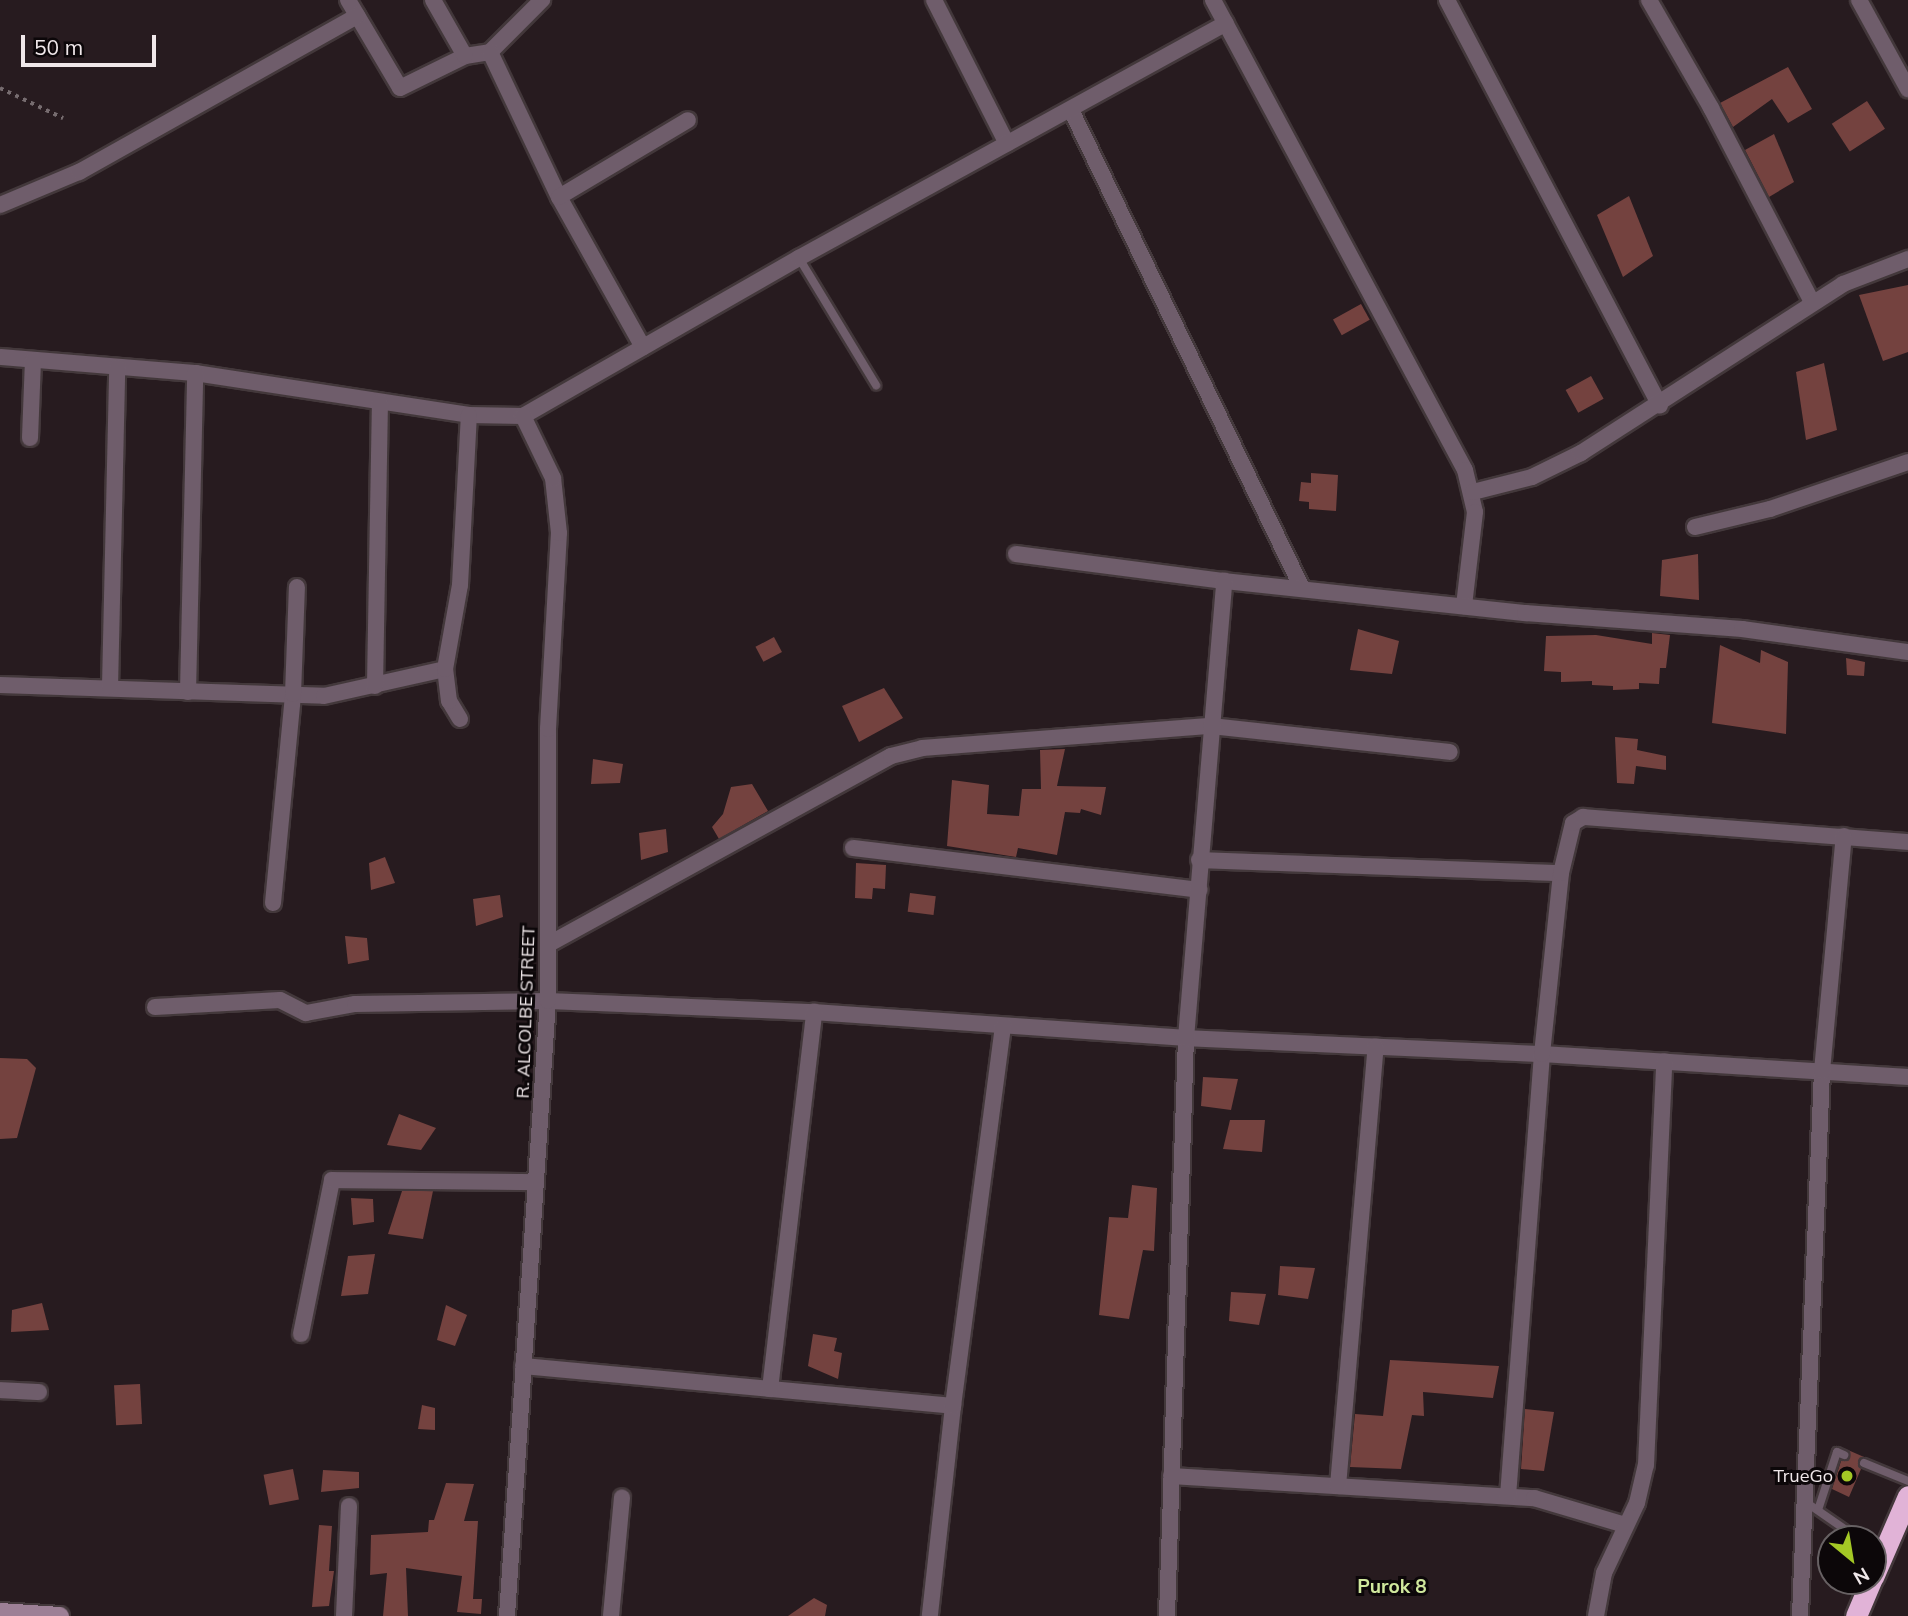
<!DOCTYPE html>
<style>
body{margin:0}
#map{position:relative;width:1908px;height:1616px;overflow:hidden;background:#271b1f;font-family:Mulish,sans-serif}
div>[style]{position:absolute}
.building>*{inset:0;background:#74423f;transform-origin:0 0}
.path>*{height:3.5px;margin-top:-1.75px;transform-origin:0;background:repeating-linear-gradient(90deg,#766c6f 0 3.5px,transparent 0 8.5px)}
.roads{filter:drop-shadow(2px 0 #43383b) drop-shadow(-2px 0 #43383b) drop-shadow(0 2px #43383b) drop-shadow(0 -2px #43383b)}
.lane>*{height:8px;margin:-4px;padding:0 4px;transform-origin:4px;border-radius:4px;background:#6f5d6b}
.street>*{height:16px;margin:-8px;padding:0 8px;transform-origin:8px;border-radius:8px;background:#6f5d6b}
.secondary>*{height:18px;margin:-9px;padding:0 9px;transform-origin:9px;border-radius:9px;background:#9d8096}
.highway>*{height:21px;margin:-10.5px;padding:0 10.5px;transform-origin:10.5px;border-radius:10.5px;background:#e1b3d7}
.dots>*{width:19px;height:19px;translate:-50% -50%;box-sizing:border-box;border:4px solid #0c0709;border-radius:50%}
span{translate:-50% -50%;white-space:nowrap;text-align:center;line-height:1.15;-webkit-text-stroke:6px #0c0709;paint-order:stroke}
.street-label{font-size:18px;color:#f0e8ea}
.poi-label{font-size:18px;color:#f0e8ea}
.right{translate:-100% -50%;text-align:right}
.neighbourhood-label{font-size:19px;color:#d0e89d;font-weight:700}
.north{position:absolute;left:1817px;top:1525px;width:70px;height:70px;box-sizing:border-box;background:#0c0709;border:2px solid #676163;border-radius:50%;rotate:150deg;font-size:19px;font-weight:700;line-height:28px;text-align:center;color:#f0e8ea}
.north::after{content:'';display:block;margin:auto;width:24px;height:32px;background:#a4c825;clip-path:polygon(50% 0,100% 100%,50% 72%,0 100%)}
.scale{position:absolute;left:21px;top:35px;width:135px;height:32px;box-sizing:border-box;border:4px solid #f0e8ea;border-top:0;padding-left:9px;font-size:21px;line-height:24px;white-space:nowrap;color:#f0e8ea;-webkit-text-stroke:5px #0c0709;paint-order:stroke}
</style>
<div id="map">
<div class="building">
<i style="clip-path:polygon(1788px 67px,1812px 109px,1788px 123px,1772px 99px,1733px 127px,1720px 103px)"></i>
<i style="left:1867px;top:101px;width:33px;height:42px;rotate:57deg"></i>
<i style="clip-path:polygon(1774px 134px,1794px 182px,1769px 197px,1745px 150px)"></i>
<i style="clip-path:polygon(1629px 196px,1653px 256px,1623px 277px,1597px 215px)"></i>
<i style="clip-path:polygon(1908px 285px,1908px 352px,1883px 361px,1859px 295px)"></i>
<i style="left:1361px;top:304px;width:18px;height:32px;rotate:61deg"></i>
<i style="clip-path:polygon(1824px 363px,1837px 430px,1806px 440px,1796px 372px)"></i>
<i style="left:1591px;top:376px;width:26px;height:29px;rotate:61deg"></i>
<i style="clip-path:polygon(1311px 473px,1338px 475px,1336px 511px,1309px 509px,1309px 502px,1299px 501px,1301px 482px,1311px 483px)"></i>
<i style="clip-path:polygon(1698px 554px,1699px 600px,1660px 596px,1662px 560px)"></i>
<i style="clip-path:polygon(1358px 629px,1399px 641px,1392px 674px,1350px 670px)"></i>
<i style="clip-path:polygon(1652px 633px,1670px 635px,1666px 668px,1660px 668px,1659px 684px,1639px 683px,1639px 689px,1613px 690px,1613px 686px,1592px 685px,1592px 681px,1561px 682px,1561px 672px,1544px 671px,1546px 636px,1596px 635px,1652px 644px)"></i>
<i style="left:774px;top:637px;width:17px;height:21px;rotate:62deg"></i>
<i style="clip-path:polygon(1720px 645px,1760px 663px,1761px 650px,1788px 662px,1786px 734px,1712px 723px)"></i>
<i style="clip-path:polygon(1846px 658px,1865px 662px,1864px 676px,1847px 675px)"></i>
<i style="clip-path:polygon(884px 688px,903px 718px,859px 742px,842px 706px)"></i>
<i style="clip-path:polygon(1615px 737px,1638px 739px,1637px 750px,1666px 756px,1666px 770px,1636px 766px,1634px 784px,1617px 783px)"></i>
<i style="clip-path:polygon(1065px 749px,1057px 786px,1106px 787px,1101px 815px,1081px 809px,1080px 813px,1065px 812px,1057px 855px,1018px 848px,1016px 857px,947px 846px,952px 780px,989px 785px,987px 814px,1019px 816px,1022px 789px,1041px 789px,1040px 750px)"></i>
<i style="clip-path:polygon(593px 759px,623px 764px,620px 783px,591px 784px)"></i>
<i style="clip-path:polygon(752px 784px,768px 811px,719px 839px,712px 827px,723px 814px,731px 787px)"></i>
<i style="clip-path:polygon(666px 829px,668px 852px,641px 860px,639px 833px)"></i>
<i style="clip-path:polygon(385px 857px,395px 883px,371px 890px,369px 863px)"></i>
<i style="clip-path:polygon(856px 863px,886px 865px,885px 889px,873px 888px,872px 899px,855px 898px)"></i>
<i style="left:910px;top:893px;width:26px;height:19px;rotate:7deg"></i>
<i style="clip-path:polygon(500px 895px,503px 917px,476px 926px,473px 899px)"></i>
<i style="clip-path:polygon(345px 936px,367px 938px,369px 960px,348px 964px)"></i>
<i style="clip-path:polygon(0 1058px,27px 1059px,36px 1068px,17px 1138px,0 1139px)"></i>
<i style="clip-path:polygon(1203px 1077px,1238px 1079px,1231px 1110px,1201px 1106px)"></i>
<i style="clip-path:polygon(399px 1114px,436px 1128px,421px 1150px,387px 1145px)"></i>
<i style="clip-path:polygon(1230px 1120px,1265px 1120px,1262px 1152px,1223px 1149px)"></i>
<i style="clip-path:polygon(1132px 1185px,1157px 1188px,1154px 1251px,1143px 1250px,1129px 1319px,1099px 1315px,1109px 1217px,1128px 1218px)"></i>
<i style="clip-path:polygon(402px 1191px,433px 1191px,423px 1239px,388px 1234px)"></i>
<i style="clip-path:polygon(351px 1198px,373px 1199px,374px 1222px,353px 1225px)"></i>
<i style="clip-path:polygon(375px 1254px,368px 1294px,341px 1296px,348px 1256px)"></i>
<i style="clip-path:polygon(1280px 1266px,1315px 1268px,1308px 1299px,1278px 1295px)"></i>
<i style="clip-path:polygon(1231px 1292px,1266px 1294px,1259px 1325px,1229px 1321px)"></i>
<i style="clip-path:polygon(42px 1303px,49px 1330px,11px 1332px,12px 1310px)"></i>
<i style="clip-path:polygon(446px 1305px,467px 1315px,455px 1346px,437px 1340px)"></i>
<i style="clip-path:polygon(813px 1334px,837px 1338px,834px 1351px,842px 1353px,838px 1379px,808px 1366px)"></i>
<i style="clip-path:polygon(1390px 1360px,1499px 1366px,1493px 1398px,1423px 1392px,1424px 1416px,1412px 1415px,1401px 1469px,1350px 1467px,1355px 1414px,1383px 1416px)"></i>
<i style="left:140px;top:1384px;width:40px;height:26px;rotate:87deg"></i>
<i style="clip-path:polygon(422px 1405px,435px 1408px,435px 1430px,418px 1429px)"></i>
<i style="clip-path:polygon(1525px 1409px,1554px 1412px,1544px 1471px,1521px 1469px)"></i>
<i style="clip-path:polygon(1848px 1450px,1864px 1457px,1858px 1461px,1861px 1469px,1849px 1497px,1832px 1489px,1841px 1461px,1850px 1457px)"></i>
<i style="left:293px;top:1469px;width:31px;height:30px;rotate:79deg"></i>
<i style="clip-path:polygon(323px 1470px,359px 1472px,359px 1488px,321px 1492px)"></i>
<i style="clip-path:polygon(446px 1483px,474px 1484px,464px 1521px,478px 1521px,473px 1599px,482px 1599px,481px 1614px,457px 1612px,462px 1576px,406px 1568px,408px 1616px,383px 1616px,387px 1573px,370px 1575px,371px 1535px,428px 1532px,429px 1520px,434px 1520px)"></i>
<i style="clip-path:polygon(319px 1525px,332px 1526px,329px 1571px,334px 1571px,329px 1606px,312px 1607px)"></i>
<i style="clip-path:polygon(814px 1598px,827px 1605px,825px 1616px,788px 1616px)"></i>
</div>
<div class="path">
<i style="left:0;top:88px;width:70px;rotate:25.5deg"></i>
</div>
<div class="roads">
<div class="lane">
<i style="left:799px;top:258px;width:149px;rotate:58.8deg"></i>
<i style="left:1864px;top:1463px;width:48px;rotate:22.2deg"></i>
<i style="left:1807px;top:1503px;width:63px;rotate:34.7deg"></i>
<i style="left:1818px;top:1510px;width:61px;rotate:-71.9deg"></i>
<i style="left:1837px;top:1452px;width:8px;rotate:23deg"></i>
</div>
<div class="street">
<i style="left:348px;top:0;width:102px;rotate:59.4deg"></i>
<i style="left:400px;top:88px;width:72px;rotate:-26.2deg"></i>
<i style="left:465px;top:56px;width:25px;rotate:-9deg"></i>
<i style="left:490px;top:52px;width:74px;rotate:-45deg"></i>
<i style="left:433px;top:0;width:64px;rotate:60.3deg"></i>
<i style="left:934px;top:0;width:161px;rotate:63.1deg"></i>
<i style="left:1213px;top:0;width:533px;rotate:61.8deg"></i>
<i style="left:1465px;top:470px;width:43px;rotate:76.6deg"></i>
<i style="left:1475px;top:512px;width:95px;rotate:96.7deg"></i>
<i style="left:1447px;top:0;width:458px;rotate:62.3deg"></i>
<i style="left:1649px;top:0;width:125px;rotate:60.1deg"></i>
<i style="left:1711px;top:108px;width:219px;rotate:62.5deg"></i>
<i style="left:1859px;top:0;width:102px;rotate:61.2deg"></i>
<i style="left:490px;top:52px;width:161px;rotate:64.6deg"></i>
<i style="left:559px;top:197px;width:172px;rotate:60.8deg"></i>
<i style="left:1071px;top:110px;width:529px;rotate:64.21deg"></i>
<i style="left:559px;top:197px;width:150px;rotate:-30.8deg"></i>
<i style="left:0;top:205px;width:86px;rotate:-22.7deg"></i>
<i style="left:79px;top:172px;width:319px;rotate:-29.3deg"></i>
<i style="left:0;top:357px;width:196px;rotate:4.7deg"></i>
<i style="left:195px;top:373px;width:277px;rotate:8.7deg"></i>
<i style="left:469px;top:415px;width:54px;rotate:1.1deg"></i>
<i style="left:523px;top:416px;width:318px;rotate:-29.8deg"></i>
<i style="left:799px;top:258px;width:487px;rotate:-28.8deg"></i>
<i style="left:30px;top:438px;width:78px;rotate:-87.8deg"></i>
<i style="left:1473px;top:492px;width:61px;rotate:-14.3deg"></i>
<i style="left:1532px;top:477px;width:55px;rotate:-26.1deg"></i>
<i style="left:1581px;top:453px;width:312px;rotate:-32.8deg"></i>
<i style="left:1843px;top:284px;width:70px;rotate:-21deg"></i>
<i style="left:1695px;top:527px;width:77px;rotate:-13.5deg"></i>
<i style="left:1770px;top:509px;width:146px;rotate:-18.8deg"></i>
<i style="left:1016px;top:554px;width:210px;rotate:7.4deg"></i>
<i style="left:1224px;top:581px;width:303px;rotate:6.1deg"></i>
<i style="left:1525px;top:613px;width:218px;rotate:4.2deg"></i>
<i style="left:1742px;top:629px;width:168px;rotate:7.9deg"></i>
<i style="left:0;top:685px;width:324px;rotate:1.9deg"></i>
<i style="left:324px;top:696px;width:124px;rotate:-12.6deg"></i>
<i style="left:375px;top:686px;width:284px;rotate:-89deg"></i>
<i style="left:110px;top:687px;width:320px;rotate:-88.7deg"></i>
<i style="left:188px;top:692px;width:319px;rotate:-88.7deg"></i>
<i style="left:460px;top:719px;width:21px;rotate:-121deg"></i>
<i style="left:449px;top:701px;width:32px;rotate:-97deg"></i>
<i style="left:445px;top:669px;width:85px;rotate:-79.9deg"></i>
<i style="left:460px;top:585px;width:170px;rotate:-87deg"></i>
<i style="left:853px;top:848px;width:349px;rotate:6.9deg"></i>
<i style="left:1199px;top:860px;width:362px;rotate:2.1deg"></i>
<i style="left:273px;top:903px;width:210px;rotate:-84.5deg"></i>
<i style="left:293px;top:694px;width:107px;rotate:-87.9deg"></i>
<i style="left:549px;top:944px;width:390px;rotate:-28.8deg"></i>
<i style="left:891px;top:756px;width:32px;rotate:-14deg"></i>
<i style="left:922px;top:748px;width:290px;rotate:-4.4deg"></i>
<i style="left:1211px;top:726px;width:240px;rotate:6.2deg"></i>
<i style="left:155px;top:1007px;width:125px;rotate:-3.2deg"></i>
<i style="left:280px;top:1000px;width:29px;rotate:27deg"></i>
<i style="left:306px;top:1013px;width:50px;rotate:-10.4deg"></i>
<i style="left:355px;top:1004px;width:193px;rotate:-0.9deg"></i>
<i style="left:548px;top:1001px;width:266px;rotate:2.4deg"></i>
<i style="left:814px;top:1012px;width:373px;rotate:4deg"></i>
<i style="left:1186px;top:1038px;width:356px;rotate:2.6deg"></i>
<i style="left:1542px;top:1054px;width:367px;rotate:3.6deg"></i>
<i style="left:301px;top:1334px;width:157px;rotate:-78.6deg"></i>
<i style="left:332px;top:1180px;width:204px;rotate:0.6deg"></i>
<i style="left:523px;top:1366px;width:432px;rotate:5.3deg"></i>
<i style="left:953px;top:1406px;width:211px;rotate:96.3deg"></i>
<i style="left:770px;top:1389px;width:380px;rotate:-83.3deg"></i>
<i style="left:0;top:1390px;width:39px;rotate:3deg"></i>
<i style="left:953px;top:1406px;width:383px;rotate:-82.5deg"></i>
<i style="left:1171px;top:1476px;width:364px;rotate:3.5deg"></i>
<i style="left:1534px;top:1498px;width:95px;rotate:16.5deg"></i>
<i style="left:1338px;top:1486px;width:441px;rotate:-85.1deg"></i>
<i style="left:1508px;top:1496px;width:443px;rotate:-85.6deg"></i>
<i style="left:1542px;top:1054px;width:182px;rotate:-84deg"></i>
<i style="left:1561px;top:873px;width:51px;rotate:-76.5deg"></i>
<i style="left:1573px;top:823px;width:12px;rotate:-31deg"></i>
<i style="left:1583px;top:817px;width:326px;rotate:4.4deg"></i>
<i style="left:344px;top:1616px;width:110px;rotate:-87.4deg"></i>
<i style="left:507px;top:1616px;width:616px;rotate:-86.19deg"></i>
<i style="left:548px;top:1001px;width:272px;rotate:-90deg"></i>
<i style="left:548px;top:729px;width:196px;rotate:-86.8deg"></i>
<i style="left:559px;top:533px;width:55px;rotate:-96.2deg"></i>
<i style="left:553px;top:478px;width:69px;rotate:-115.8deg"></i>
<i style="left:611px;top:1616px;width:119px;rotate:-84.7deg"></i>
<i style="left:1167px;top:1616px;width:578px;rotate:-88.12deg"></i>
<i style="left:1186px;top:1038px;width:459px;rotate:-85.2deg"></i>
<i style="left:1596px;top:1616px;width:44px;rotate:-79.5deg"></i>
<i style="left:1604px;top:1573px;width:77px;rotate:-64.8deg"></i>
<i style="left:1637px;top:1503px;width:39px;rotate:-77deg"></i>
<i style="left:1646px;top:1465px;width:404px;rotate:-87.4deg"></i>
<i style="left:1800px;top:1616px;width:545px;rotate:-87.69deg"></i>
<i style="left:1822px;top:1071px;width:236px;rotate:-84.7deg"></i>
</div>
<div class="secondary">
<i style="left:0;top:1612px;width:60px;rotate:3.8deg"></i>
</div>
<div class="highway">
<i style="left:1873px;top:1577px;width:88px;rotate:-66.6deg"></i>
<i style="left:1856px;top:1616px;width:38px;rotate:-67deg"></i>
</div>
</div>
<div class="dots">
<i style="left:1847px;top:1476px;background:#a4c825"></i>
</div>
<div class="street-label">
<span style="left:526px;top:1012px;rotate:-88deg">R. ALCOLBE STREET</span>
</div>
<div class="poi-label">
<span class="right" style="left:1833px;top:1476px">TrueGo</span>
</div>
<div class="neighbourhood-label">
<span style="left:1392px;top:1587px">Purok 8</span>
</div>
<div class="north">N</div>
<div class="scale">50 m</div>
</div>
